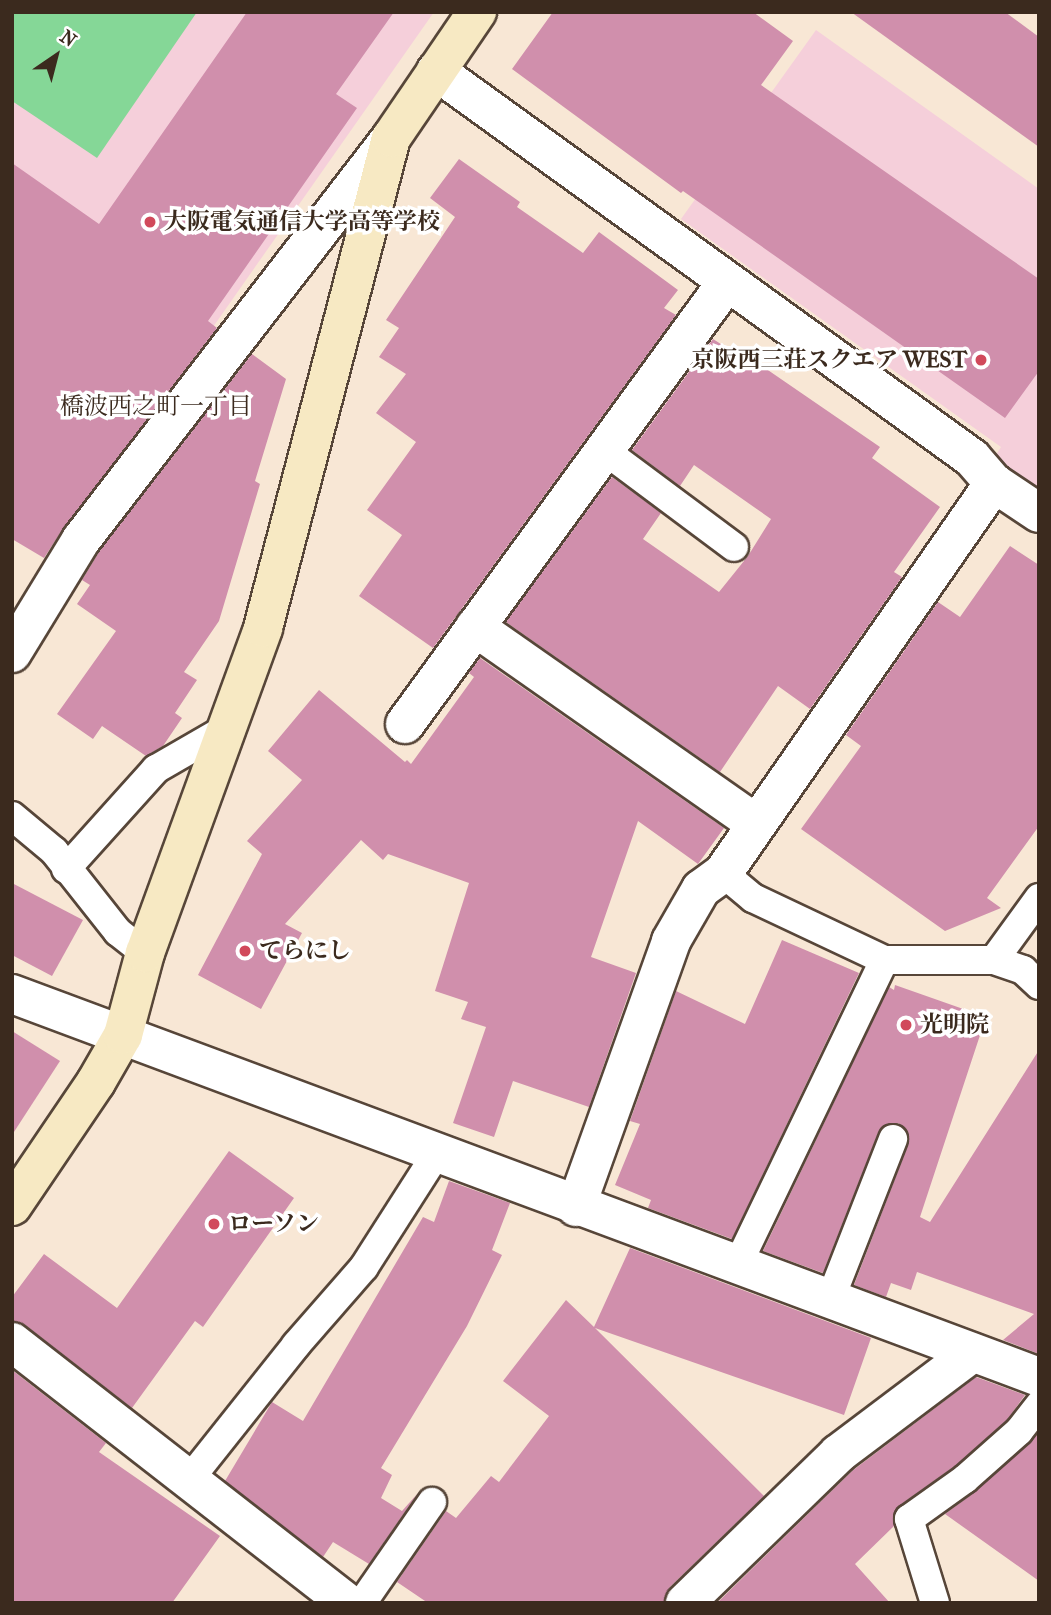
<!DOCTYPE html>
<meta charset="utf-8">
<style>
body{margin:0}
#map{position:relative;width:1051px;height:1615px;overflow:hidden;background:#f8e7d5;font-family:"IM FELL French Canon","Noto Serif JP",serif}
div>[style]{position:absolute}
.built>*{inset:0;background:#f5cfda}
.green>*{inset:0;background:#85d797}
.building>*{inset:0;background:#d08fac}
.roads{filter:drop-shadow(2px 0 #574639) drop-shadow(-2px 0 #574639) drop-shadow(0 2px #574639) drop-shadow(0 -2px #574639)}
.lane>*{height:28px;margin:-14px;padding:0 14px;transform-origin:14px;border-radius:14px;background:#fff}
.street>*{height:38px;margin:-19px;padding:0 19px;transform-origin:19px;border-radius:19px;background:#fff}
.secondary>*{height:38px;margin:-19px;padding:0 19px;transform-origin:19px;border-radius:19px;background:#f7e9c3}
.dots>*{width:19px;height:19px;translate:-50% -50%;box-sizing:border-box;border:4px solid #fff;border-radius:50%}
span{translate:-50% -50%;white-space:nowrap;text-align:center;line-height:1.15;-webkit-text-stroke:7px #fff;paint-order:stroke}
.poi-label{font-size:23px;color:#3b2a1e;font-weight:700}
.left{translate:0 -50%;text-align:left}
.right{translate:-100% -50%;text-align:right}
.neighbourhood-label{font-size:24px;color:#3b2a1e}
.frame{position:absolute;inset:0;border:14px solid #3b2a1e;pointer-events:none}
.north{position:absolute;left:21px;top:21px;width:70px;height:70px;-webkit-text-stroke:5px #fff;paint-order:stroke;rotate:35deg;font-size:19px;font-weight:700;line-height:28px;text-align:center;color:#3b2a1e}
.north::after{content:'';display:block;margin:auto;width:24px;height:32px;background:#3b2a1e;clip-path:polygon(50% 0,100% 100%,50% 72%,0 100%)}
</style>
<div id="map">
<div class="built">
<i style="clip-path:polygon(12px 12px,434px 12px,98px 491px,12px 431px)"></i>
<i style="clip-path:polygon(816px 30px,1039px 189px,1039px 490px,994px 458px,1001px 447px,681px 219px)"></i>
</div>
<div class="green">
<i style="clip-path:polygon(12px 12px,197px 12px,97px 158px,12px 101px)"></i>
</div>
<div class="building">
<i style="clip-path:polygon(247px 12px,394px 12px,336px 94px,357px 108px,208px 321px,217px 328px,64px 527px,44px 558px,12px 539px,12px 163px,99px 224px)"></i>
<i style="clip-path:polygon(553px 12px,753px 12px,793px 41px,761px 85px,1039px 279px,1039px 371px,1005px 418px,683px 191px,681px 193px,512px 69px)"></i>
<i style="clip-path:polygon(851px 12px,1005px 12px,1039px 37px,1039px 147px)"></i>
<i style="clip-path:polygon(459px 159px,520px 202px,517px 207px,583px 253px,599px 232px,678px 290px,664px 308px,676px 315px,433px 648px,359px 596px,402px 535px,367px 510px,416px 442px,376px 413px,406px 374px,379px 357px,399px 328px,386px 320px,455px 217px,430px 198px)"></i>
<i style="clip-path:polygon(713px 339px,749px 362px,752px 359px,880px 447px,872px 458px,940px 507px,894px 572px,902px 577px,810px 709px,778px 686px,720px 772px,506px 622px,612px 477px,661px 513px,643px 539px,719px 592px,748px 556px,771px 519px,694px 465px,680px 486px,632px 450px)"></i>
<i style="clip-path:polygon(252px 354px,286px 379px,255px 481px,260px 484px,219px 621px,184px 672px,197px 680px,175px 713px,182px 718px,163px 746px,146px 756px,102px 726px,93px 739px,57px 714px,116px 631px,77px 604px,90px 585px,82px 580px,99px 552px)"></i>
<i style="clip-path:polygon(1010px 546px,1039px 565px,1039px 826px,987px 898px,1001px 908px,945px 931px,801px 829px,861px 746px,846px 735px,938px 602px,960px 617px)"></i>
<i style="clip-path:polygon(480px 658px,724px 828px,698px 864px,638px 821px,591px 957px,636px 973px,589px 1107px,513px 1081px,494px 1137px,453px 1123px,486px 1027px,461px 1019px,468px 1002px,435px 991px,469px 883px,388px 854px,383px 860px,361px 840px,285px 924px,302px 933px,261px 1009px,198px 975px,262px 854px,247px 841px,302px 780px,268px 751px,319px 690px,405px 762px,407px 760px,411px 764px,474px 677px,469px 673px)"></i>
<i style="clip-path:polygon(12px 883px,83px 920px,52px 976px,12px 955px)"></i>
<i style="clip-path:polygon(782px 940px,859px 973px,732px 1239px,648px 1208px,651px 1200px,615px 1185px,640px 1124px,630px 1121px,676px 991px,745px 1024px)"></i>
<i style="clip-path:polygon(895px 985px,986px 1017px,920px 1217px,930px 1222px,1039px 1050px,1039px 1354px,1003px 1340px,1034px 1314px,917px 1272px,911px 1290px,891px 1283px,886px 1297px,854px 1285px,908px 1145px,906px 1129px,898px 1123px,883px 1126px,878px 1133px,823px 1273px,763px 1251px,889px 987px,894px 990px)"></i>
<i style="clip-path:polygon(12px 1031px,60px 1061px,12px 1135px)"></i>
<i style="clip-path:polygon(229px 1151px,294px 1198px,203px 1327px,195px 1321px,132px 1408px,25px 1325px,12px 1321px,12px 1297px,44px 1254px,117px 1308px)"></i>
<i style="clip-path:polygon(449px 1181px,510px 1203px,492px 1250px,502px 1255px,467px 1326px,381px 1468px,392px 1475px,381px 1498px,402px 1511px,418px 1493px,369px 1564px,333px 1542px,323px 1557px,225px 1481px,272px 1402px,303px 1421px,423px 1217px,434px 1222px)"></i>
<i style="clip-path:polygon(630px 1248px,871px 1338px,844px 1415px,595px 1328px,764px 1496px,670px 1587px,664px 1603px,428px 1603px,397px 1582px,446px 1511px,456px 1518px,491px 1476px,499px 1482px,549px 1416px,503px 1381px,566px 1300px,594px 1327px)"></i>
<i style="clip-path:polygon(12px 1370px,106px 1443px,99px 1452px,220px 1536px,172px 1603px,12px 1603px)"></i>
<i style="clip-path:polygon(976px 1377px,1025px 1395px,1007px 1420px,955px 1466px,899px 1506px,893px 1515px,894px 1526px,855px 1564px,890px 1603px,717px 1603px,852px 1471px)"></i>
<i style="clip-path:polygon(1039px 1433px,1039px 1581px,945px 1514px,976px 1491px)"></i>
</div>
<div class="roads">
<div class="lane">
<i style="left:604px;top:450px;width:162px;rotate:36.7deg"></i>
<i style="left:12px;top:816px;width:55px;rotate:39.8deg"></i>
<i style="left:54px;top:851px;width:103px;rotate:51.7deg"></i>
<i style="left:118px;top:932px;width:34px;rotate:38deg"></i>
<i style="left:66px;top:869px;width:135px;rotate:-48deg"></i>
<i style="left:156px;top:769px;width:82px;rotate:-30deg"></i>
<i style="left:723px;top:873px;width:39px;rotate:40deg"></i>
<i style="left:753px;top:898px;width:145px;rotate:25.3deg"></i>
<i style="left:884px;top:960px;width:110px"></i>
<i style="left:994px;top:960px;width:31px;rotate:19deg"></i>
<i style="left:1023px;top:970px;width:22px;rotate:43deg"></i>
<i style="left:994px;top:960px;width:77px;rotate:-54deg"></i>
<i style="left:737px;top:1266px;width:339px;rotate:-64.3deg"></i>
<i style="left:830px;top:1300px;width:173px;rotate:-68.6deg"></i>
<i style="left:188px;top:1481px;width:174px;rotate:-51.5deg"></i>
<i style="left:296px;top:1345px;width:103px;rotate:-48.9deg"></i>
<i style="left:364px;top:1267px;width:135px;rotate:-57.4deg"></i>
<i style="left:362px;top:1603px;width:123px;rotate:-55.3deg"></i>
<i style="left:935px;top:1603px;width:88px;rotate:-107.2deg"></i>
<i style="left:909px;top:1519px;width:69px;rotate:-35.5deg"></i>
<i style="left:965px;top:1479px;width:72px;rotate:-41.6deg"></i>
<i style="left:1019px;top:1431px;width:33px;rotate:-52deg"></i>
</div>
<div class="street">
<i style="left:436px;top:71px;width:661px;rotate:35.83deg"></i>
<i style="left:972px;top:458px;width:33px;rotate:49deg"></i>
<i style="left:994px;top:483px;width:54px;rotate:33.7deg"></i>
<i style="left:475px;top:627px;width:343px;rotate:35deg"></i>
<i style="left:12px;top:653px;width:132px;rotate:-58.6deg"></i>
<i style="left:81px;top:540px;width:508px;rotate:-52.36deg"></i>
<i style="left:405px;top:724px;width:547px;rotate:-53.93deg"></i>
<i style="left:12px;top:994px;width:1096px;rotate:20.45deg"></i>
<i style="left:576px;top:1207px;width:282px;rotate:-70.3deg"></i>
<i style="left:671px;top:941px;width:60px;rotate:-60deg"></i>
<i style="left:701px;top:889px;width:27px;rotate:-36deg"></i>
<i style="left:723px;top:873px;width:475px;rotate:-55.2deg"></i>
<i style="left:12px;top:1342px;width:425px;rotate:37.9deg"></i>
<i style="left:685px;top:1603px;width:214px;rotate:-44.2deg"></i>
<i style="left:838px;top:1454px;width:168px;rotate:-37deg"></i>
</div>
<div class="secondary">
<i style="left:12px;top:1206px;width:150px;rotate:-55.9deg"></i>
<i style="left:96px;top:1082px;width:54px;rotate:-60.1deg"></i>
<i style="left:123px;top:1035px;width:85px;rotate:-75deg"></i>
<i style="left:145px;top:953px;width:346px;rotate:-70deg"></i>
<i style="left:263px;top:628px;width:506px;rotate:-75.36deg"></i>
<i style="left:391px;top:138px;width:153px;rotate:-55.7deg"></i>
</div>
</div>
<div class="dots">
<i style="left:150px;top:222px;background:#d1495b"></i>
<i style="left:981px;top:360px;background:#d1495b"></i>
<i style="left:245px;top:951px;background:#d1495b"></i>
<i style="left:906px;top:1025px;background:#d1495b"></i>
<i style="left:214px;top:1224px;background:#d1495b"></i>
</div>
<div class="poi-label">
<span class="left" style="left:164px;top:222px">大阪電気通信大学高等学校</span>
<span class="right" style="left:967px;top:360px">京阪西三荘スクエア WEST</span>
<span class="left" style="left:259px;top:951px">てらにし</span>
<span class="left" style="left:920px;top:1025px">光明院</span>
<span class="left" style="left:228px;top:1224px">ローソン</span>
</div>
<div class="neighbourhood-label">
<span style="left:156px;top:407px">橋波西之町一丁目</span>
</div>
<div class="frame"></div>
<div class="north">N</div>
</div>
